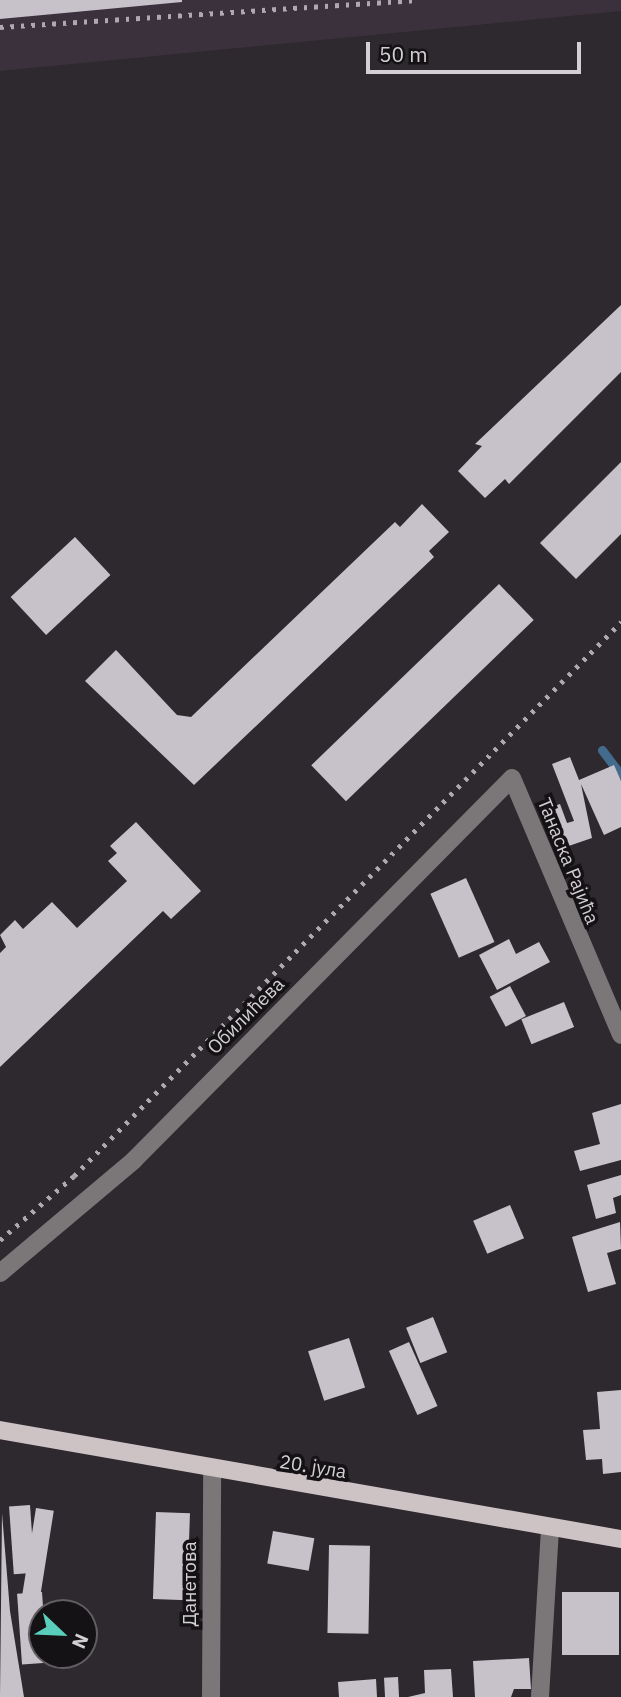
<!DOCTYPE html>
<meta charset="utf-8">
<style>
body{margin:0}
#map{position:relative;width:621px;height:1697px;overflow:hidden;background:#2e282f;font-family:"IBM Plex Sans",sans-serif}
div>[style]{position:absolute}
.built>*{inset:0;background:#3b313c}
.stream>*{height:9px;margin:-4.5px;padding:0 4.5px;transform-origin:4.5px;border-radius:4.5px;background:#436b8d}
.building>*{inset:0;background:#c7c1ca;transform-origin:0 0}
.minor>*{height:18px;margin:-9px;padding:0 9px;transform-origin:9px;border-radius:9px;background:#7b7677}
.major>*{height:18px;margin:-9px;padding:0 9px;transform-origin:9px;border-radius:9px;background:#cdc3c5}
.rail>*{height:5px;margin-top:-2.5px;transform-origin:0;background:repeating-linear-gradient(90deg,#ada9ae 0 3.5px,transparent 0 10.5px)}
span{translate:-50% -50%;white-space:nowrap;text-align:center;line-height:1.15;-webkit-text-stroke:7px #151215;paint-order:stroke}
.street-label{font-size:19px;color:#d3d0d4}
.north{position:absolute;left:28px;top:1599px;width:70px;height:70px;box-sizing:border-box;background:#151215;border:2px solid #615e61;border-radius:50%;rotate:113deg;font-size:19px;font-weight:700;line-height:28px;text-align:center;color:#d3d0d4}
.north::after{content:'';display:block;margin:auto;width:24px;height:32px;background:#5acebd;clip-path:polygon(50% 0,100% 100%,50% 72%,0 100%)}
.scale{position:absolute;left:366px;top:42px;width:215px;height:32px;box-sizing:border-box;border:4px solid #d3d0d4;border-top:0;padding-left:9px;font-size:21px;line-height:24px;white-space:nowrap;color:#d3d0d4;-webkit-text-stroke:5px #151215;paint-order:stroke}
</style>
<div id="map">
<div class="built">
<i style="clip-path:polygon(0 0,621px 0,621px 11px,0 71px)"></i>
</div>
<div class="stream">
<i style="left:602px;top:750px;width:31px;rotate:53deg"></i>
</div>
<div class="building">
<i style="clip-path:polygon(0 0,182px 0,182px 2px,0 19px)"></i>
<i style="clip-path:polygon(621px 305px,621px 372px,509px 484px,505px 479px,485px 498px,458px 471px,482px 446px,475px 444px)"></i>
<i style="clip-path:polygon(621px 462px,621px 534px,576px 579px,540px 543px)"></i>
<i style="clip-path:polygon(422px 504px,449px 532px,429px 551px,434px 557px,194px 785px,85px 681px,116px 650px,177px 715px,191px 717px,395px 522px,400px 527px)"></i>
<i style="left:75px;top:537px;width:52px;height:88px;rotate:47deg"></i>
<i style="left:499px;top:584px;width:50px;height:261px;rotate:46deg"></i>
<i style="clip-path:polygon(570px 757px,579px 780px,614px 765px,621px 781px,621px 827px,604px 835px,581px 784px,592px 838px,557px 850px,543px 810px,560px 804px,567px 823px,574px 821px,552px 764px)"></i>
<i style="clip-path:polygon(136px 822px,201px 891px,171px 919px,163px 911px,0 1067px,0 953px,6px 947px,0 935px,15px 920px,23px 929px,52px 902px,77px 928px,127px 881px,108px 861px,117px 853px,110px 846px)"></i>
<i style="left:466px;top:878px;width:70px;height:39px;rotate:66deg"></i>
<i style="clip-path:polygon(509px 939px,516px 954px,539px 942px,550px 962px,497px 990px,479px 955px)"></i>
<i style="left:510px;top:986px;width:34px;height:23px;rotate:62deg"></i>
<i style="left:564px;top:1002px;width:27px;height:46px;rotate:68deg"></i>
<i style="clip-path:polygon(621px 1104px,621px 1160px,580px 1171px,574px 1151px,600px 1144px,592px 1113px)"></i>
<i style="clip-path:polygon(621px 1175px,621px 1195px,613px 1198px,616px 1213px,596px 1219px,587px 1185px)"></i>
<i style="left:510px;top:1205px;width:36px;height:40px;rotate:67deg"></i>
<i style="clip-path:polygon(620px 1222px,621px 1249px,607px 1253px,616px 1284px,588px 1292px,572px 1237px)"></i>
<i style="left:433px;top:1317px;width:38px;height:29px;rotate:68deg"></i>
<i style="left:349px;top:1338px;width:52px;height:43px;rotate:72deg"></i>
<i style="left:409px;top:1342px;width:70px;height:22px;rotate:66deg"></i>
<i style="clip-path:polygon(621px 1390px,621px 1472px,603px 1474px,602px 1459px,586px 1460px,583px 1430px,600px 1429px,597px 1392px)"></i>
<i style="left:30px;top:1505px;width:68px;height:21px;rotate:86deg"></i>
<i style="left:36px;top:1508px;width:18px;height:87px;rotate:9deg"></i>
<i style="left:156px;top:1512px;width:34px;height:87px;rotate:2deg"></i>
<i style="clip-path:polygon(2px 1513px,10px 1611px,24px 1697px,0 1697px)"></i>
<i style="left:273px;top:1531px;width:42px;height:33px;rotate:10deg"></i>
<i style="left:329px;top:1545px;width:41px;height:88px;rotate:1deg"></i>
<i style="left:42px;top:1592px;width:71px;height:25px;rotate:86deg"></i>
<i style="left:562px;top:1592px;width:57px;height:63px"></i>
<i style="clip-path:polygon(529px 1658px,531px 1689px,514px 1689px,511px 1697px,475px 1697px,473px 1661px)"></i>
<i style="clip-path:polygon(451px 1669px,453px 1697px,408px 1697px,425px 1693px,424px 1670px)"></i>
<i style="left:398px;top:1677px;width:20px;height:14px;rotate:87deg"></i>
<i style="clip-path:polygon(376px 1679px,377px 1697px,339px 1697px,338px 1682px)"></i>
</div>
<div class="minor">
<i style="left:0;top:1273px;width:175px;rotate:-40.1deg"></i>
<i style="left:134px;top:1160px;width:537px;rotate:-45.3deg"></i>
<i style="left:512px;top:778px;width:279px;rotate:67deg"></i>
<i style="left:211px;top:1697px;width:226px;rotate:-89.7deg"></i>
<i style="left:540px;top:1697px;width:170px;rotate:-86.6deg"></i>
</div>
<div class="major">
<i style="left:0;top:1430px;width:630px;rotate:9.96deg"></i>
</div>
<div class="rail">
<i style="left:0;top:27px;width:415px;rotate:-3.7deg"></i>
<i style="left:0;top:1240px;width:98px;rotate:-40.9deg"></i>
<i style="left:74px;top:1176px;width:779px;rotate:-45.36deg"></i>
</div>
<div class="street-label">
<span style="left:568px;top:861px;rotate:68deg">Танаска Рајића</span>
<span style="left:246px;top:1016px;rotate:-45deg">Обилићева</span>
<span style="left:313px;top:1467px;rotate:9deg">20. јула</span>
<span style="left:190px;top:1584px;rotate:-90deg">Данетова</span>
</div>
<div class="north">N</div>
<div class="scale">50 m</div>
</div>
